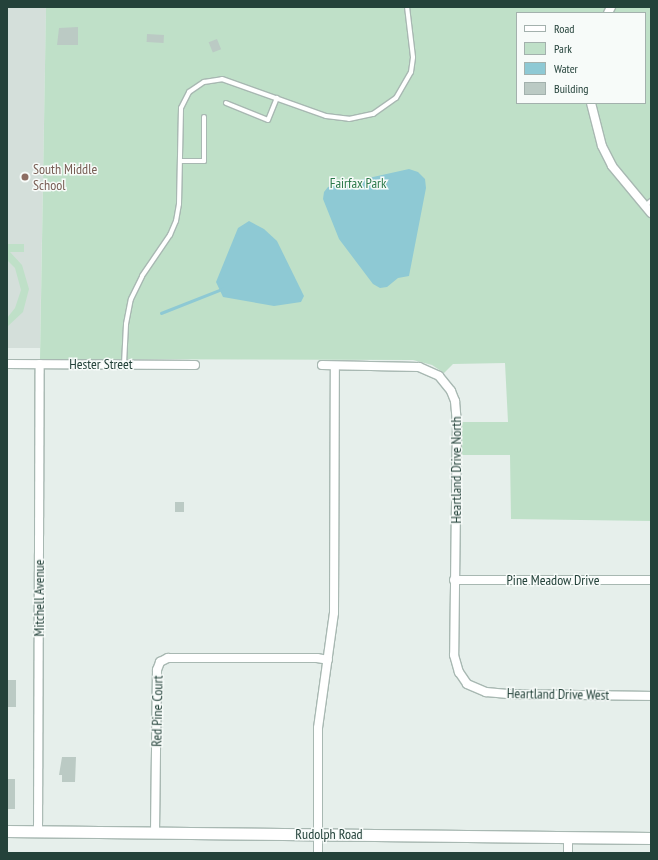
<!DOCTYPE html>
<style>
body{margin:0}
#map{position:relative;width:658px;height:860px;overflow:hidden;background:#e6efeb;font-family:"PT Sans Narrow",sans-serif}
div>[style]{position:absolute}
.built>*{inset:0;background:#d4dfda}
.green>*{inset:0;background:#bfe0c8}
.water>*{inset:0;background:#8ec9d4}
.stream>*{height:2.5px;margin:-1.25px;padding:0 1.25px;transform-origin:1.25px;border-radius:1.25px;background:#8ec9d4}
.building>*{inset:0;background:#bbcac4;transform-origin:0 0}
.roads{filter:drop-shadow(1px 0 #a8b8b2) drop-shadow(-1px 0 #a8b8b2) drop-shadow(0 1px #a8b8b2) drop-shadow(0 -1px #a8b8b2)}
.lane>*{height:4px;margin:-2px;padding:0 2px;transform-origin:2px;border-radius:2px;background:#fff}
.street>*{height:8px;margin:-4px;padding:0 4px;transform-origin:4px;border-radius:4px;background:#fff}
.secondary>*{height:11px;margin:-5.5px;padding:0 5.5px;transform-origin:5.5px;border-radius:5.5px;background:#fff}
.dots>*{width:11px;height:11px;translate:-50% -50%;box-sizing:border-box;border:2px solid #f7fbf9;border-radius:50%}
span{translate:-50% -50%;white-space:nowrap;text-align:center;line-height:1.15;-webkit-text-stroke:3px #f7fbf9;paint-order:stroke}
.education-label{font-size:14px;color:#785e54}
.left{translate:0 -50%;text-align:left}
.park-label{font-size:14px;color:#2d7a4b}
.street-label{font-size:14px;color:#24423a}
.frame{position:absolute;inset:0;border:8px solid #24423a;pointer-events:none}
.legend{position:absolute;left:516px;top:12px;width:130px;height:92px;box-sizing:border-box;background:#f7fbf9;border:1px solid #a3b1ad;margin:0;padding:5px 7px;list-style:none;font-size:12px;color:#24423a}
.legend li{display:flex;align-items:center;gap:8px;height:20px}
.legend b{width:20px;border:1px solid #a3b1ad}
</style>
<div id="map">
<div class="built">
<i style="clip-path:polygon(7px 7px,46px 7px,40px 348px,7px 348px)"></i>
</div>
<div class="green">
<i style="clip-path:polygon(evenodd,46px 7px,651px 7px,651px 521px,511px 519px,510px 455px,456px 455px,457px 422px,508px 422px,505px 363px,453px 364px,444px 373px,432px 365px,413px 360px,40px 359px,46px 7px,517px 13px,645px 13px,645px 103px,517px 103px,517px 13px)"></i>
<i style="clip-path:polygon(7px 244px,24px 244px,24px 252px,10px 252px,22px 265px,29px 289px,23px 312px,7px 327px,7px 318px,15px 308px,21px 290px,15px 268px,7px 260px)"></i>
</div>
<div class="water">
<i style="clip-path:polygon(409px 169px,418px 172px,425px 179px,426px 188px,409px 276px,398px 278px,387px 287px,380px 288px,373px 284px,339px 239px,323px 199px,324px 192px,328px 187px)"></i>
<i style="clip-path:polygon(249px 221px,264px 229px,277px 241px,304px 296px,301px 302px,274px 306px,223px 297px,216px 282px,238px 228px)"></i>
</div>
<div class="stream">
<i style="left:161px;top:313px;width:66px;rotate:-21.5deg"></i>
</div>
<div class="building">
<i style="clip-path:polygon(78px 27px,78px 45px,57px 45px,59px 28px)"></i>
<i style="left:147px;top:34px;width:17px;height:8px;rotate:3deg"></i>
<i style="left:217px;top:39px;width:11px;height:9px;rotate:68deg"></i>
<i style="left:175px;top:502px;width:9px;height:10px"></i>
<i style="left:7px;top:680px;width:9px;height:27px"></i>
<i style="clip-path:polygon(62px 757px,76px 757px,75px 782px,62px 782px,62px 775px,59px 775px)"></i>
<i style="left:7px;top:779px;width:8px;height:30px"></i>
</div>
<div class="roads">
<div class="lane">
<i style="left:226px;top:103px;width:45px;rotate:22deg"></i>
<i style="left:268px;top:120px;width:24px;rotate:-68deg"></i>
<i style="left:180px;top:161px;width:24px"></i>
<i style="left:204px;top:161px;width:44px;rotate:-90deg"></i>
<i style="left:645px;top:206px;width:8px;rotate:-40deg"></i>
<i style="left:124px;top:364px;width:40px;rotate:-87.1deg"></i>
<i style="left:126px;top:324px;width:25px;rotate:-79deg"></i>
<i style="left:131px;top:299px;width:25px;rotate:-64deg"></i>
<i style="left:142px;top:276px;width:50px;rotate:-55.7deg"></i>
<i style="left:170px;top:235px;width:15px;rotate:-67deg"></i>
<i style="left:176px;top:221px;width:17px;rotate:-80deg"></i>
<i style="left:179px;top:204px;width:96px;rotate:-88.8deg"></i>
<i style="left:181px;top:108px;width:18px;rotate:-63deg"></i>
<i style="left:189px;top:92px;width:18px;rotate:-34deg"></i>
<i style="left:204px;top:82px;width:18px;rotate:-9deg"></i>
<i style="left:222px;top:79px;width:110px;rotate:19.6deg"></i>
<i style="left:326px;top:116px;width:23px;rotate:7deg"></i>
<i style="left:349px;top:119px;width:25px;rotate:-12deg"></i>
<i style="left:373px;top:114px;width:28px;rotate:-35deg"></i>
<i style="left:396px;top:98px;width:30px;rotate:-60deg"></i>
<i style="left:411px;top:72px;width:15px;rotate:-82deg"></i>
<i style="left:413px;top:57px;width:50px;rotate:-96.8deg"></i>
</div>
<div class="street">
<i style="left:608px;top:13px;width:7px;rotate:-63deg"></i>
<i style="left:591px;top:103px;width:44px;rotate:75.7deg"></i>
<i style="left:602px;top:146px;width:22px;rotate:63deg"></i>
<i style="left:612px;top:166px;width:61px;rotate:50.3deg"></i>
<i style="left:7px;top:364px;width:188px;rotate:0.3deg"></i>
<i style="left:322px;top:365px;width:97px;rotate:1.2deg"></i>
<i style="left:419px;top:367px;width:22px;rotate:24deg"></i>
<i style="left:439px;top:376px;width:19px;rotate:51deg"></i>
<i style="left:451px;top:391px;width:11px;rotate:68deg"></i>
<i style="left:455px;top:401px;width:21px;rotate:85deg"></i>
<i style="left:457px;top:422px;width:233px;rotate:90.7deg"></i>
<i style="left:454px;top:655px;width:18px;rotate:74deg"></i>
<i style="left:459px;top:672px;width:14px;rotate:56deg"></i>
<i style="left:467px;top:684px;width:21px;rotate:23deg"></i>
<i style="left:486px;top:692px;width:22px;rotate:5deg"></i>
<i style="left:508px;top:694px;width:143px;rotate:0.8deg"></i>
<i style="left:454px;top:580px;width:197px"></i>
<i style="left:38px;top:831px;width:467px;rotate:-89.8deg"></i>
<i style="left:155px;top:833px;width:163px;rotate:-89.3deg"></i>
<i style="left:157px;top:670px;width:9px;rotate:-69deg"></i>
<i style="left:160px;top:662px;width:9px;rotate:-27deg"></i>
<i style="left:168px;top:658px;width:149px"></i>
<i style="left:317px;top:658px;width:11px;rotate:10deg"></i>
<i style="left:318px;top:853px;width:125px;rotate:-90deg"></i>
<i style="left:318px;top:728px;width:116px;rotate:-82.1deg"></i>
<i style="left:334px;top:613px;width:247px;rotate:-89.8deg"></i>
<i style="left:568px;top:853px;width:16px;rotate:-90deg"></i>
</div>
<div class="secondary">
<i style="left:7px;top:831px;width:644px;rotate:0.62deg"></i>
</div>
</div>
<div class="dots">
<i style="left:25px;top:177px;background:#8d6e63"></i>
</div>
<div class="education-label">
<span class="left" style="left:33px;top:177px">South Middle<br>School</span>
</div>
<div class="park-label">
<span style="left:358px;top:183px">Fairfax Park</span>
</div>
<div class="street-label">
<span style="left:101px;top:364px">Hester Street</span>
<span style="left:456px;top:470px;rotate:-90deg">Heartland Drive North</span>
<span style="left:553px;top:580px">Pine Meadow Drive</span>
<span style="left:39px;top:598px;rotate:-90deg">Mitchell Avenue</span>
<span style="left:558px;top:694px;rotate:1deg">Heartland Drive West</span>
<span style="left:157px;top:711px;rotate:-89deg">Red Pine Court</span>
<span style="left:329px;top:834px">Rudolph Road</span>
</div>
<div class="frame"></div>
<ul class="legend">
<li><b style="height:5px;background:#fff"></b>Road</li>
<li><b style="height:11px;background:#bfe0c8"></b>Park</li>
<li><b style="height:11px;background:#8ec9d4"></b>Water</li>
<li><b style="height:11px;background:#bbcac4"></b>Building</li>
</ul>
</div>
